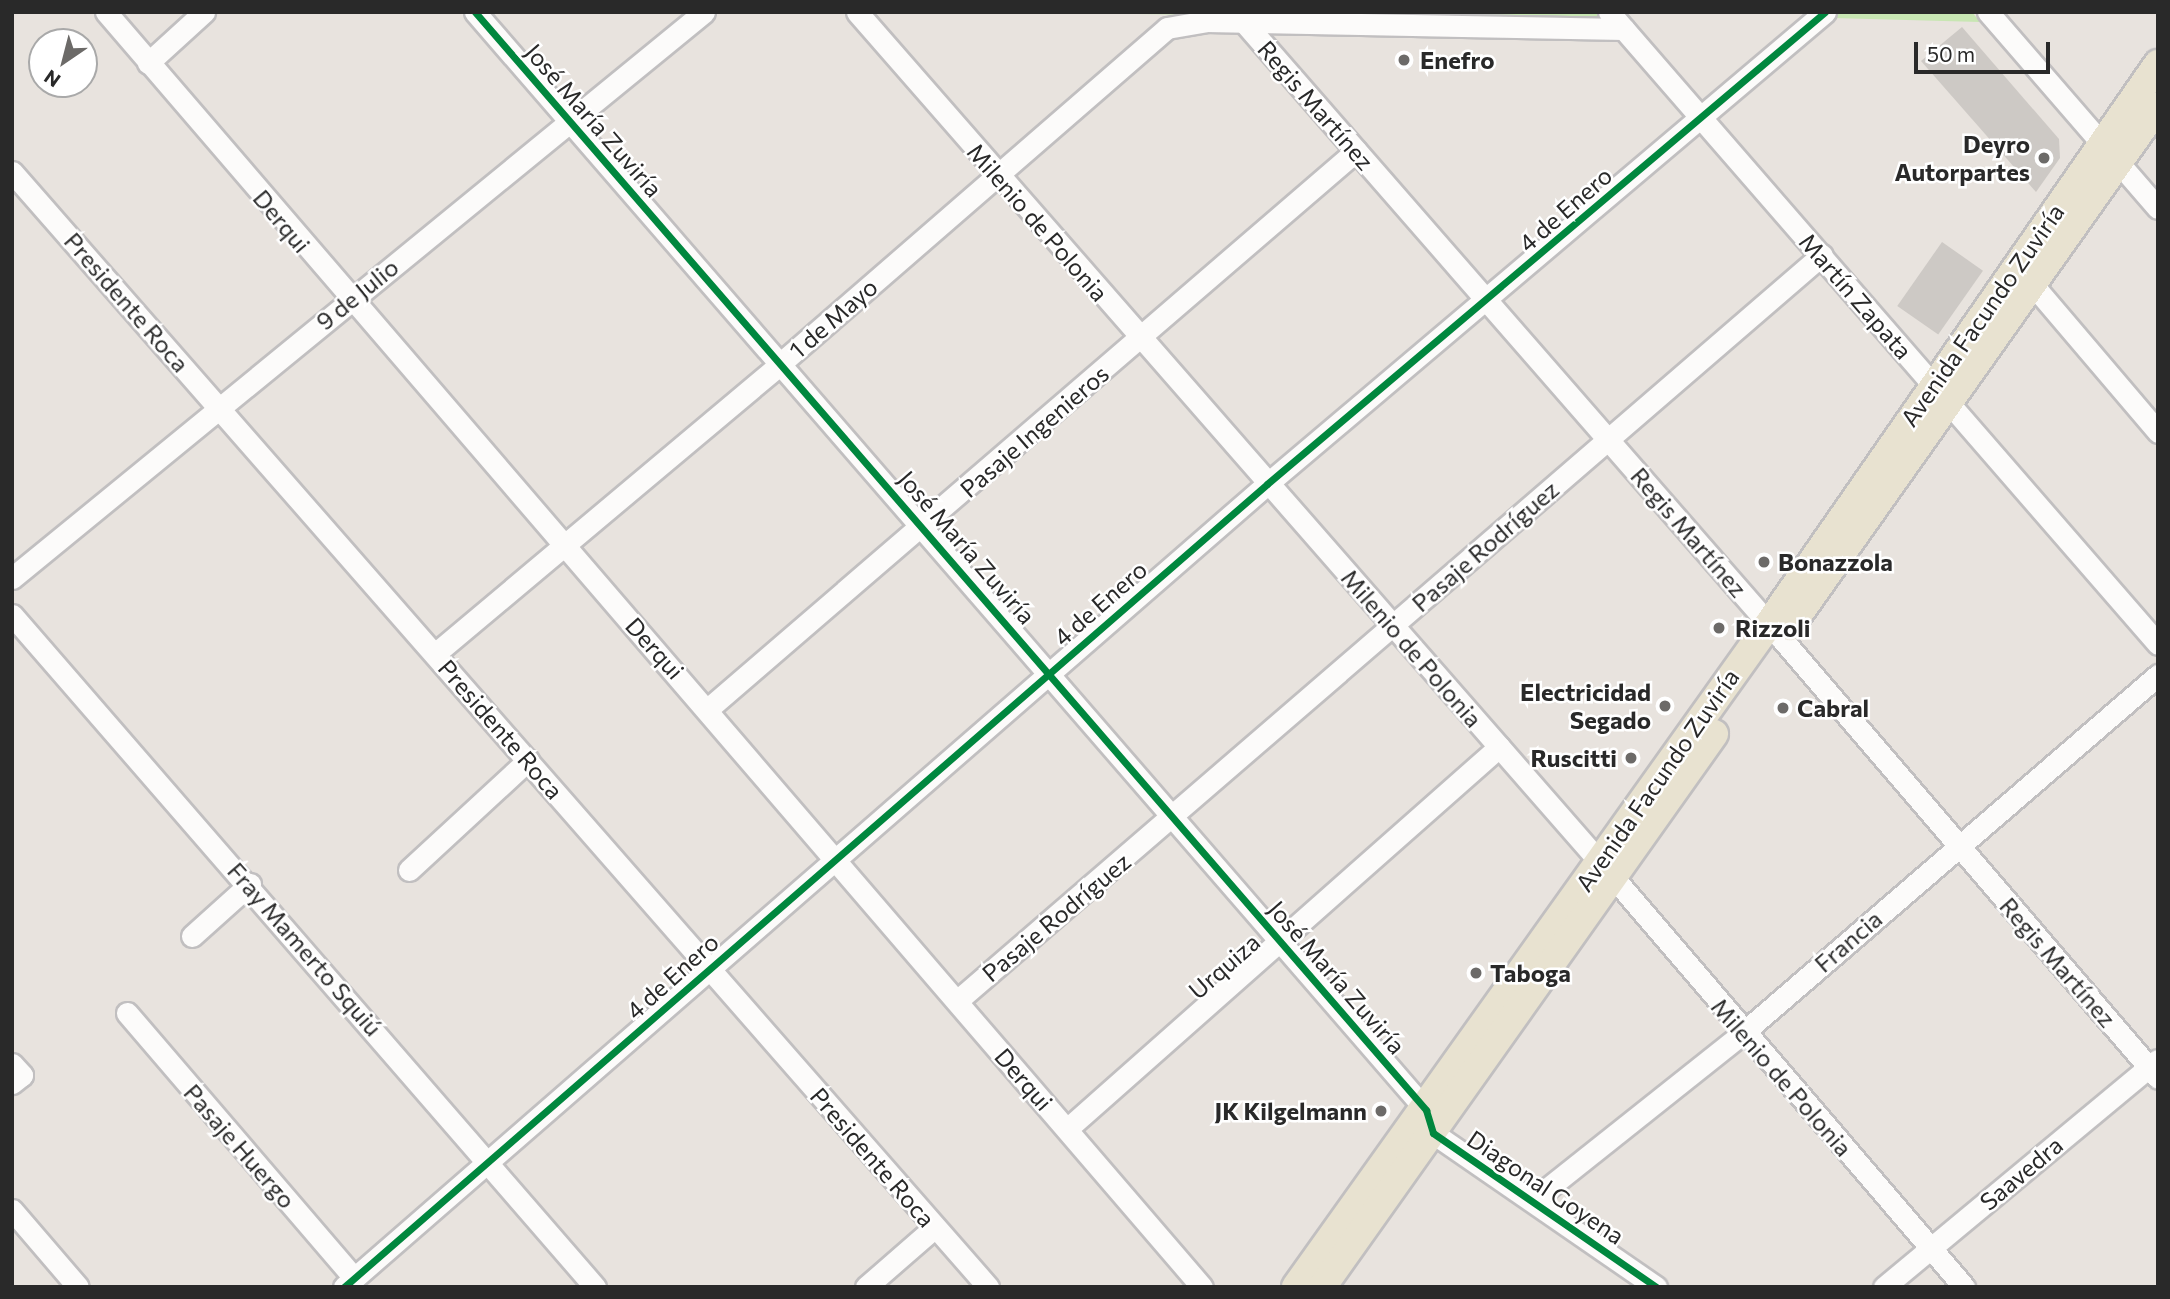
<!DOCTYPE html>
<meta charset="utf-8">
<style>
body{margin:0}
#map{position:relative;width:2170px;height:1299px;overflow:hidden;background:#e8e3de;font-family:Commissioner,sans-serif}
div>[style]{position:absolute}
.green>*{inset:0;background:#c8e6b3}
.building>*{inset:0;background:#cdc9c5;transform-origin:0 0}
.roads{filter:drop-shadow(2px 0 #c1bfc0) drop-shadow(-2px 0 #c1bfc0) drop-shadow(0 2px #c1bfc0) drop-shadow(0 -2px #c1bfc0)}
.minor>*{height:21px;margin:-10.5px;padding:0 10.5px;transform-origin:10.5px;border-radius:10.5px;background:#fcfbfa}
.major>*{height:28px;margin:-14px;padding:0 14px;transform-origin:14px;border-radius:14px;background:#e8e2d0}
.cycleway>*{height:7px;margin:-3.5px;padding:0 3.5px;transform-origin:3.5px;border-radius:3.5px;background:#00873e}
.dots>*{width:19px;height:19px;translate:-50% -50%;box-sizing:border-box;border:4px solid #fff;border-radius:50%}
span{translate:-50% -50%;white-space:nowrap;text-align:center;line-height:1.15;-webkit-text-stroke:5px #fff;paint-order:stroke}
.poi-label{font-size:24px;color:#292929;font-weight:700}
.left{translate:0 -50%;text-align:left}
.right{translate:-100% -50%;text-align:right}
.street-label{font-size:24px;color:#292929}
.frame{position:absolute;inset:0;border:14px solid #292929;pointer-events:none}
.north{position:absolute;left:28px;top:28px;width:70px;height:70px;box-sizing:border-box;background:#fff;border:2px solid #a9a9a9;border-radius:50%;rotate:215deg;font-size:19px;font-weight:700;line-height:28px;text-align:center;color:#292929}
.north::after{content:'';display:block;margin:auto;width:24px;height:32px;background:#6c6a68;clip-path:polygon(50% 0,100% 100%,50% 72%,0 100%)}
.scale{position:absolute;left:1914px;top:42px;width:136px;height:32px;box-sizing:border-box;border:4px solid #292929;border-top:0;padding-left:9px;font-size:21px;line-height:24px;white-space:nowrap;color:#292929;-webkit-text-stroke:5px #fff;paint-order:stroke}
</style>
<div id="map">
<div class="green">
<i style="clip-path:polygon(1132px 12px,1598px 12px,1605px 20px,1136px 14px)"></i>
<i style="clip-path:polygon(1840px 12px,1972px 12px,1980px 22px,1833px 18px)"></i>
</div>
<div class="building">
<i style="clip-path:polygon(1962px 27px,2059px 139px,2060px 158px,2036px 192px,1921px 61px)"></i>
<i style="left:1942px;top:242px;width:50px;height:78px;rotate:35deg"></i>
</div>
<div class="roads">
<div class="minor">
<i style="left:106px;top:12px;width:1681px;rotate:49.32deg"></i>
<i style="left:475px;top:12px;width:1453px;rotate:49.1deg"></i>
<i style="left:1426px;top:1110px;width:24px;rotate:73deg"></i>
<i style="left:1433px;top:1133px;width:271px;rotate:34.6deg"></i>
<i style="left:857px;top:12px;width:1149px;rotate:48.85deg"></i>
<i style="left:1613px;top:877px;width:540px;rotate:49.43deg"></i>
<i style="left:1609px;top:12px;width:837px;rotate:49.02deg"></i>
<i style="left:1988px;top:12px;width:259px;rotate:49.1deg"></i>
<i style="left:1243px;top:21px;width:819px;rotate:48.91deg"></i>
<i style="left:1781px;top:638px;width:579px;rotate:49.41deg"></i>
<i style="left:148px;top:63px;width:76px;rotate:-42.3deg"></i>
<i style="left:12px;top:172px;width:1482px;rotate:48.8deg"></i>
<i style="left:2033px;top:285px;width:193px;rotate:49.6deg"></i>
<i style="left:12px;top:578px;width:894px;rotate:-39.28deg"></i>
<i style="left:12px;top:615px;width:890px;rotate:49.06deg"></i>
<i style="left:436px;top:653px;width:451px;rotate:-40deg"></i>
<i style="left:781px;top:363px;width:511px;rotate:-40.95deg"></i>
<i style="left:1167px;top:28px;width:40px;rotate:-10deg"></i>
<i style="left:1206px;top:21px;width:418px;rotate:1.1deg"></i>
<i style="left:709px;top:708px;width:854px;rotate:-40.73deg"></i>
<i style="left:409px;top:870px;width:162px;rotate:-42.7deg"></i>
<i style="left:192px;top:936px;width:78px;rotate:-41.9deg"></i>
<i style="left:957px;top:1001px;width:1142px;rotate:-40.78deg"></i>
<i style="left:127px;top:1013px;width:349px;rotate:49.4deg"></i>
<i style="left:12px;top:1064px;width:15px;rotate:48deg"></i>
<i style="left:22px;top:1075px;width:13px;rotate:141deg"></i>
<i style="left:1067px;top:1129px;width:577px;rotate:-41.49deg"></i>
<i style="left:1533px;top:1200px;width:270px;rotate:-38.5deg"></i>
<i style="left:1744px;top:1032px;width:547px;rotate:-40.77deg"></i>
<i style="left:12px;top:1210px;width:101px;rotate:49.4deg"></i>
<i style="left:344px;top:1287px;width:1223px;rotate:-41.02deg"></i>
<i style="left:1267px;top:484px;width:731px;rotate:-40.23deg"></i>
<i style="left:866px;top:1287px;width:91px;rotate:-41deg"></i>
<i style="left:1884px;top:1287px;width:355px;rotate:-39.7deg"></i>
</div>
<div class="major">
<i style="left:1790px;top:626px;width:637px;rotate:-54.71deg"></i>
<i style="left:1296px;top:1287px;width:814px;rotate:-54.5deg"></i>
<i style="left:1769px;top:624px;width:682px;rotate:-55.21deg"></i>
<i style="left:1322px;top:1287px;width:678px;rotate:-54.67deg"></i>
</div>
</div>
<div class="cycleway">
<i style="left:475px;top:12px;width:1453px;rotate:49.1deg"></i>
<i style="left:1426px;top:1110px;width:24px;rotate:73deg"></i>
<i style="left:1433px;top:1133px;width:271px;rotate:34.6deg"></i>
<i style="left:344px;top:1287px;width:1223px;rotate:-41.02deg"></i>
<i style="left:1267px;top:484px;width:731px;rotate:-40.23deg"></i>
</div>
<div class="dots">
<i style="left:1404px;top:60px;background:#6c6a68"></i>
<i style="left:2044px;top:158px;background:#6c6a68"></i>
<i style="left:1764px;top:562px;background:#6c6a68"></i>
<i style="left:1719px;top:628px;background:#6c6a68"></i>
<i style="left:1665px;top:706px;background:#6c6a68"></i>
<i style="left:1783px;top:708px;background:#6c6a68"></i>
<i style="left:1631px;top:758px;background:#6c6a68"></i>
<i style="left:1476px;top:973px;background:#6c6a68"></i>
<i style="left:1381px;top:1111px;background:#6c6a68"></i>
</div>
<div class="poi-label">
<span class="left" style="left:1420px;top:60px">Enefro</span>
<span class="right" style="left:2030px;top:158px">Deyro<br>Autorpartes</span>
<span class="left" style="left:1778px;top:562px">Bonazzola</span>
<span class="left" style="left:1735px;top:628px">Rizzoli</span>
<span class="right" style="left:1651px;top:706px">Electricidad<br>Segado</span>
<span class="left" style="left:1797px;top:708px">Cabral</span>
<span class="right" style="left:1617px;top:758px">Ruscitti</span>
<span class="left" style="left:1490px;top:973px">Taboga</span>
<span class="right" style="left:1367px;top:1111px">JK Kilgelmann</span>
</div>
<div class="street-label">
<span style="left:1316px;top:105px;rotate:49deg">Regis Martínez</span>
<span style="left:594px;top:120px;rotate:49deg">José María Zuviría</span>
<span style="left:1565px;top:209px;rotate:-41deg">4 de Enero</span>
<span style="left:282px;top:221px;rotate:50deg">Derqui</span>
<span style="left:1038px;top:222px;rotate:49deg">Milenio de Polonia</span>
<span style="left:357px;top:294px;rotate:-39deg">9 de Julio</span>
<span style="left:1856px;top:296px;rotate:49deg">Martín Zapata</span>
<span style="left:127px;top:302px;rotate:49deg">Presidente Roca</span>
<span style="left:1982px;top:315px;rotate:-55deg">Avenida Facundo Zuviría</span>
<span style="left:833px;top:318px;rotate:-41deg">1 de Mayo</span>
<span style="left:1034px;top:431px;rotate:-41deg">Pasaje Ingenieros</span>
<span style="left:1689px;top:532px;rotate:49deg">Regis Martínez</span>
<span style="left:1485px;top:546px;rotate:-41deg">Pasaje Rodríguez</span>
<span style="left:967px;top:547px;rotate:49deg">José María Zuviría</span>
<span style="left:1100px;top:603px;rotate:-41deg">4 de Enero</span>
<span style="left:655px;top:648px;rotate:48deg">Derqui</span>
<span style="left:1412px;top:648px;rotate:49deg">Milenio de Polonia</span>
<span style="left:501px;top:729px;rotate:49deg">Presidente Roca</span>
<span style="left:1657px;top:780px;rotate:-55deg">Avenida Facundo Zuviría</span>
<span style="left:1056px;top:917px;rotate:-40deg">Pasaje Rodríguez</span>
<span style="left:1848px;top:941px;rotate:-41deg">Francia</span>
<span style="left:305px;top:949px;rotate:49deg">Fray Mamerto Squiú</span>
<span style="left:2058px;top:962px;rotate:49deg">Regis Martínez</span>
<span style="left:1224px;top:966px;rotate:-41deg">Urquiza</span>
<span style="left:672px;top:976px;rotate:-42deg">4 de Enero</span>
<span style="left:1337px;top:977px;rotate:49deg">José María Zuviría</span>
<span style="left:1782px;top:1077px;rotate:49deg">Milenio de Polonia</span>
<span style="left:1024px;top:1079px;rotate:49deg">Derqui</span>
<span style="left:240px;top:1146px;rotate:49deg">Pasaje Huergo</span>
<span style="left:873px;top:1157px;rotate:49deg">Presidente Roca</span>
<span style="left:2021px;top:1173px;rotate:-40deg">Saavedra</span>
<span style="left:1546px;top:1187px;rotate:34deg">Diagonal Goyena</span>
</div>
<div class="frame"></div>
<div class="north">N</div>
<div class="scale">50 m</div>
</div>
